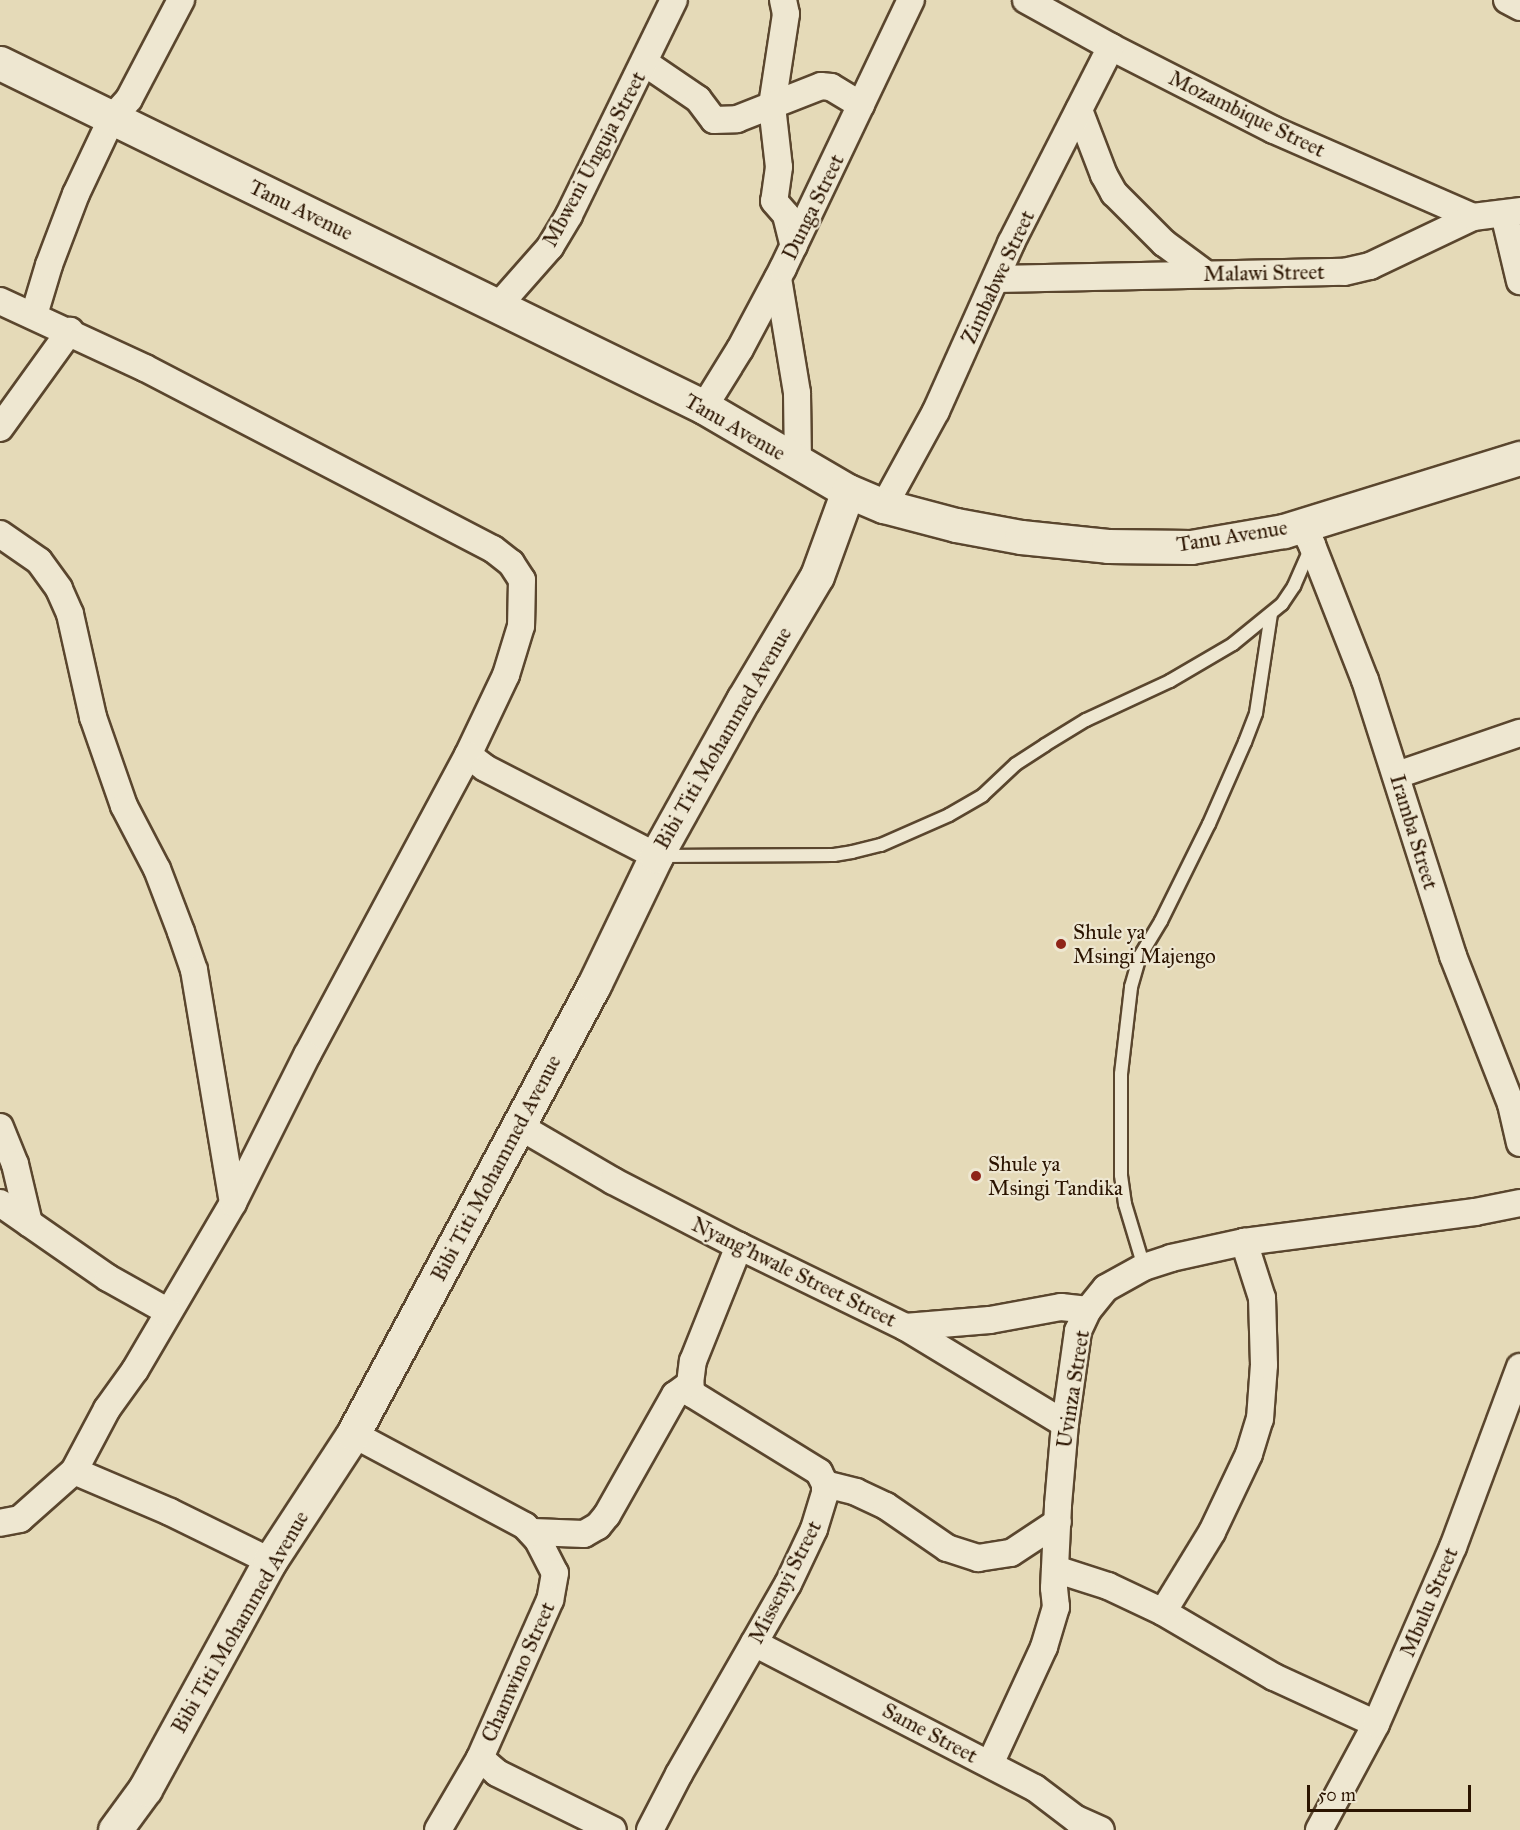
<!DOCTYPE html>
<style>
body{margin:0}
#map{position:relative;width:1520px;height:1830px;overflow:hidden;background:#e5dab8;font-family:"IM FELL Great Primer",serif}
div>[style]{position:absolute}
.roads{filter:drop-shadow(2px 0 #5a462e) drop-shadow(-2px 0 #5a462e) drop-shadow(0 2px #5a462e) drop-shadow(0 -2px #5a462e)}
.lane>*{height:12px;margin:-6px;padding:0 6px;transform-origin:6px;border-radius:6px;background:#eee7d1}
.street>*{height:26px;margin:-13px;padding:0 13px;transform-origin:13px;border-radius:13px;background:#eee7d1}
.secondary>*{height:33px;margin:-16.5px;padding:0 16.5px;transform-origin:16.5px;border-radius:16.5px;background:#eee7d1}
.dots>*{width:16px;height:16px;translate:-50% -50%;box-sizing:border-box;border:3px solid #eee7d1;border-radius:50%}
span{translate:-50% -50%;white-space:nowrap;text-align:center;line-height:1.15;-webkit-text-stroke:4.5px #eee7d1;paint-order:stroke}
.street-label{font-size:21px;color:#2b1400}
.poi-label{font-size:21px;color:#2b1400}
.left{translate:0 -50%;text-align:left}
.scale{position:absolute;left:1307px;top:1785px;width:164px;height:27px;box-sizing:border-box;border:3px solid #2b1400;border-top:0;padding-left:8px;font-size:18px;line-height:21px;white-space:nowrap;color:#2b1400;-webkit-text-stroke:4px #eee7d1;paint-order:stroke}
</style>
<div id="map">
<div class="roads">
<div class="lane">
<i style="left:660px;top:856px;width:174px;rotate:-0.3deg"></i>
<i style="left:834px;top:855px;width:18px;rotate:-9deg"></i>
<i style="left:852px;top:852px;width:30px;rotate:-14deg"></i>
<i style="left:881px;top:845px;width:74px;rotate:-23.8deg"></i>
<i style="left:949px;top:815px;width:39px;rotate:-30deg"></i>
<i style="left:983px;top:795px;width:45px;rotate:-43.2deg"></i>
<i style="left:1016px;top:764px;width:35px;rotate:-33deg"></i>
<i style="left:1045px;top:745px;width:48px;rotate:-31.4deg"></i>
<i style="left:1086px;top:720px;width:93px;rotate:-24.9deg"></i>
<i style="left:1170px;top:681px;width:73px;rotate:-30.4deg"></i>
<i style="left:1233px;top:644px;width:63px;rotate:-39.2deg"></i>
<i style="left:1282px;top:604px;width:22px;rotate:-56deg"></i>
<i style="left:1294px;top:586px;width:43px;rotate:-66.4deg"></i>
<i style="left:1144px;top:1267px;width:66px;rotate:-106.8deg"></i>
<i style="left:1125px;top:1204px;width:29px;rotate:-98deg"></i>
<i style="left:1121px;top:1175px;width:101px;rotate:-90deg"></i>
<i style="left:1121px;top:1074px;width:88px;rotate:-83.4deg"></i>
<i style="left:1131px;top:987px;width:32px;rotate:-74deg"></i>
<i style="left:1140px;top:956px;width:41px;rotate:-59deg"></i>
<i style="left:1161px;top:921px;width:108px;rotate:-63.7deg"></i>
<i style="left:1209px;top:824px;width:90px;rotate:-66.3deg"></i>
<i style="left:1245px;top:742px;width:31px;rotate:-69deg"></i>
<i style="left:1256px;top:713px;width:100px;rotate:-81.4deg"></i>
</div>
<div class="street">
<i style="left:783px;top:0;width:14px;rotate:78deg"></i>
<i style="left:786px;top:14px;width:93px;rotate:98.7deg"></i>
<i style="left:772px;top:106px;width:61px;rotate:83.5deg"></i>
<i style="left:779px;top:167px;width:34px;rotate:98deg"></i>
<i style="left:774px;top:201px;width:18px;rotate:49deg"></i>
<i style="left:786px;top:215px;width:32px;rotate:76deg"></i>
<i style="left:1026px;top:0;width:97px;rotate:28.9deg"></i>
<i style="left:1111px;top:47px;width:183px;rotate:27deg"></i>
<i style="left:1274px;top:130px;width:217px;rotate:23.6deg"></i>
<i style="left:1507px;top:0;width:15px;rotate:28deg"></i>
<i style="left:645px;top:63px;width:64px;rotate:34.2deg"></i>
<i style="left:698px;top:99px;width:26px;rotate:53deg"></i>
<i style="left:714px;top:120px;width:23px;rotate:-2deg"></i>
<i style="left:737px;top:119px;width:90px;rotate:-21.4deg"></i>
<i style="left:821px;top:86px;width:10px;rotate:6deg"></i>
<i style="left:831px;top:87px;width:35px;rotate:31deg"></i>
<i style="left:1079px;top:110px;width:70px;rotate:69deg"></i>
<i style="left:1104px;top:175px;width:21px;rotate:61deg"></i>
<i style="left:1114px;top:193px;width:71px;rotate:45deg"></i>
<i style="left:1164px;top:243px;width:52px;rotate:36.4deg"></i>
<i style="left:1504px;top:214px;width:69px;rotate:76.6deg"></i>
<i style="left:778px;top:278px;width:117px;rotate:80.6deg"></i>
<i style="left:797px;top:393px;width:70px;rotate:89.2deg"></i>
<i style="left:997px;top:279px;width:347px;rotate:-1.2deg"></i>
<i style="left:1344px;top:272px;width:27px;rotate:-13deg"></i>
<i style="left:1370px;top:266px;width:114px;rotate:-25.4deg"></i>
<i style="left:1473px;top:217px;width:47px;rotate:-7.3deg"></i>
<i style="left:0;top:301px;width:160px;rotate:24.8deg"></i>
<i style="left:145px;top:368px;width:392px;rotate:27.5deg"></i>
<i style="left:493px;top:549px;width:23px;rotate:38deg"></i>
<i style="left:511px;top:563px;width:20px;rotate:57deg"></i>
<i style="left:522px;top:580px;width:46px;rotate:91.2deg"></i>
<i style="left:521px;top:626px;width:51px;rotate:107deg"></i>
<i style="left:506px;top:675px;width:89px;rotate:115.4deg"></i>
<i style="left:468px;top:755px;width:340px;rotate:118.2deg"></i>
<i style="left:307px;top:1055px;width:165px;rotate:116.6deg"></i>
<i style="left:233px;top:1203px;width:194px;rotate:120.4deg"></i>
<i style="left:135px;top:1370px;width:48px;rotate:125.7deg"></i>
<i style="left:107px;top:1409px;width:70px;rotate:118deg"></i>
<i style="left:74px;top:1471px;width:72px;rotate:138.4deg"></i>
<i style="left:20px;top:1519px;width:20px;rotate:169deg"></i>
<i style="left:498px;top:306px;width:79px;rotate:-48.6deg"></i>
<i style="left:550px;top:247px;width:37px;rotate:-59deg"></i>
<i style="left:569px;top:215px;width:239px;rotate:-64deg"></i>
<i style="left:34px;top:315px;width:52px;rotate:-73.3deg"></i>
<i style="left:49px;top:265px;width:76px;rotate:-69.2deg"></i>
<i style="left:76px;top:194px;width:84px;rotate:-64.7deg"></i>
<i style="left:112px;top:118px;width:25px;rotate:-48deg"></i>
<i style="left:129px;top:99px;width:112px;rotate:-62.3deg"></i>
<i style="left:704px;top:407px;width:68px;rotate:-58.2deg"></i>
<i style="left:740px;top:349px;width:92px;rotate:-62deg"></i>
<i style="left:783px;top:268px;width:297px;rotate:-64.5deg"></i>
<i style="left:0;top:428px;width:120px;rotate:-54.2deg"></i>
<i style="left:884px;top:506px;width:108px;rotate:-61.3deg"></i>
<i style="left:936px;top:411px;width:184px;rotate:-65.9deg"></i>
<i style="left:1011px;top:243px;width:220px;rotate:-63deg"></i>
<i style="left:1301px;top:524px;width:24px;rotate:62deg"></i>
<i style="left:1312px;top:545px;width:145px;rotate:68.6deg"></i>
<i style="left:1365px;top:680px;width:290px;rotate:72.3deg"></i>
<i style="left:1453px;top:956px;width:159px;rotate:68.6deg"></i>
<i style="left:1511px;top:1104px;width:40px;rotate:77deg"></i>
<i style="left:0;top:534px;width:47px;rotate:34.7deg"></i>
<i style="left:39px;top:561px;width:34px;rotate:54deg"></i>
<i style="left:59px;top:589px;width:27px;rotate:66deg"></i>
<i style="left:70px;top:614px;width:106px;rotate:77.4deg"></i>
<i style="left:93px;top:717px;width:94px;rotate:70.8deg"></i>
<i style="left:124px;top:806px;width:71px;rotate:62.4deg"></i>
<i style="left:157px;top:869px;width:67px;rotate:69.1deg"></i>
<i style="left:181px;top:932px;width:40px;rotate:71.1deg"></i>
<i style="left:194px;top:970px;width:236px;rotate:80.5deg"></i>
<i style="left:468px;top:755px;width:21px;rotate:37deg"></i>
<i style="left:485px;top:768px;width:192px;rotate:27.2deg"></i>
<i style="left:1397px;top:775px;width:130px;rotate:-18.9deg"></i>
<i style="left:519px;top:1126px;width:109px;rotate:30.3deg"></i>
<i style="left:613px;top:1181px;width:142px;rotate:27.3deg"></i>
<i style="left:739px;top:1246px;width:185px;rotate:26deg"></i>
<i style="left:905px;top:1327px;width:187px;rotate:31.2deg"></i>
<i style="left:0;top:1127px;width:40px;rotate:68deg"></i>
<i style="left:15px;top:1164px;width:61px;rotate:76.7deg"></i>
<i style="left:0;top:1203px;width:131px;rotate:34.8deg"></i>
<i style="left:108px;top:1278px;width:68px;rotate:29.2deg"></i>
<i style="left:905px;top:1327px;width:85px;rotate:-4.7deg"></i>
<i style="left:990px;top:1320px;width:72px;rotate:-10.4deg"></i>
<i style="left:1061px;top:1307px;width:27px;rotate:6deg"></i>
<i style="left:353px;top:1434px;width:195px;rotate:28.1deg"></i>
<i style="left:525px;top:1526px;width:19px;rotate:47deg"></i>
<i style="left:538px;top:1540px;width:37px;rotate:63deg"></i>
<i style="left:555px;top:1573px;width:27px;rotate:100deg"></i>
<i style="left:550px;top:1600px;width:173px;rotate:113.9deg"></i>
<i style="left:480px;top:1758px;width:83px;rotate:120.3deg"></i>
<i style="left:74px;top:1471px;width:104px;rotate:23.1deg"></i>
<i style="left:170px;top:1512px;width:111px;rotate:26.1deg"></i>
<i style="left:825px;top:1484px;width:32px;rotate:14deg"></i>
<i style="left:856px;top:1492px;width:33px;rotate:25deg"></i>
<i style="left:886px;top:1506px;width:74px;rotate:34.5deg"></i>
<i style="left:947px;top:1548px;width:33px;rotate:18deg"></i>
<i style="left:978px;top:1558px;width:33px;rotate:-9deg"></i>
<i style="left:1011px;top:1553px;width:56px;rotate:-33.4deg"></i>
<i style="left:533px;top:1532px;width:51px;rotate:2.2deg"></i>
<i style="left:584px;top:1534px;width:16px;rotate:-30deg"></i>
<i style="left:598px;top:1526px;width:14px;rotate:-51deg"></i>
<i style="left:607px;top:1515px;width:138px;rotate:-60.5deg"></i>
<i style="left:675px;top:1395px;width:19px;rotate:-36deg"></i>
<i style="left:1055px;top:1569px;width:56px;rotate:17.8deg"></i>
<i style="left:1108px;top:1586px;width:61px;rotate:25.3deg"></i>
<i style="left:1163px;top:1612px;width:129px;rotate:30.4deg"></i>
<i style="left:1274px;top:1677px;width:112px;rotate:24.7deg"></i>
<i style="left:1163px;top:1612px;width:94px;rotate:-58.5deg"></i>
<i style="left:1212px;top:1532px;width:86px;rotate:-64.6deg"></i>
<i style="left:1249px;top:1454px;width:37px;rotate:-73deg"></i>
<i style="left:1260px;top:1419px;width:54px;rotate:-85.8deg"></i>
<i style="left:1264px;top:1365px;width:67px;rotate:-91.7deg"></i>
<i style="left:1262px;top:1298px;width:59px;rotate:-107.8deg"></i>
<i style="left:754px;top:1643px;width:316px;rotate:27.3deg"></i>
<i style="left:1035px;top:1788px;width:51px;rotate:37.1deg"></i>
<i style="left:1076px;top:1819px;width:27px;rotate:24deg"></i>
<i style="left:480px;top:1758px;width:23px;rotate:41deg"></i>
<i style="left:497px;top:1773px;width:129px;rotate:26.2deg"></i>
<i style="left:990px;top:1764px;width:129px;rotate:-65.2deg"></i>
<i style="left:1044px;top:1647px;width:42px;rotate:-73.3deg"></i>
<i style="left:1056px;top:1607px;width:19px;rotate:-96deg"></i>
<i style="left:1054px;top:1588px;width:83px;rotate:-87.2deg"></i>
<i style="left:1058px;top:1505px;width:81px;rotate:-85.1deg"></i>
<i style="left:1065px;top:1424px;width:94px;rotate:-82deg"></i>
<i style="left:1078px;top:1331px;width:23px;rotate:-65deg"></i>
<i style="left:1088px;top:1310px;width:28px;rotate:-51deg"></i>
<i style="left:1106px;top:1288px;width:43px;rotate:-28.9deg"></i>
<i style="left:1144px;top:1267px;width:28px;rotate:-18deg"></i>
<i style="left:1171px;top:1258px;width:75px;rotate:-12.4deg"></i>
<i style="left:1244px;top:1242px;width:233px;rotate:-7.4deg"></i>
<i style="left:1475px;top:1212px;width:46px;rotate:-11.3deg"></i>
<i style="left:650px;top:1830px;width:63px;rotate:-62.6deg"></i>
<i style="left:679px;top:1774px;width:219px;rotate:-60.2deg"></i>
<i style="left:788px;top:1584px;width:61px;rotate:-64.7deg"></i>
<i style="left:814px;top:1529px;width:37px;rotate:-73deg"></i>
<i style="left:825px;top:1494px;width:10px;rotate:-90deg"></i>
<i style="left:825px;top:1484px;width:13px;rotate:-117deg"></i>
<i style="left:819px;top:1472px;width:149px;rotate:-148.4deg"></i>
<i style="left:692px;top:1394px;width:10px;rotate:-101deg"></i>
<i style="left:690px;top:1384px;width:23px;rotate:-83deg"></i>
<i style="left:693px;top:1361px;width:124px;rotate:-68.2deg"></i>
<i style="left:1319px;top:1830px;width:120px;rotate:-61.7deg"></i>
<i style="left:1376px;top:1724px;width:193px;rotate:-66.5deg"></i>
<i style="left:1453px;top:1547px;width:192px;rotate:-69.6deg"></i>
</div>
<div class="secondary">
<i style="left:0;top:63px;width:784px;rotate:26.04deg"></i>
<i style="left:704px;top:407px;width:167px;rotate:30.3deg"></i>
<i style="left:848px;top:491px;width:39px;rotate:23deg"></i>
<i style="left:884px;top:506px;width:74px;rotate:14.8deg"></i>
<i style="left:956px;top:525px;width:66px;rotate:10.5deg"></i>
<i style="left:1021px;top:537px;width:87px;rotate:5.9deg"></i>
<i style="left:1108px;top:546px;width:83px;rotate:0.7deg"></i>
<i style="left:1191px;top:547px;width:94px;rotate:-9.8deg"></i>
<i style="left:1284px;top:531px;width:247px;rotate:-17.2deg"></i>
<i style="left:115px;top:1830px;width:51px;rotate:-53.8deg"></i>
<i style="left:145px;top:1789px;width:260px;rotate:-61.3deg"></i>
<i style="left:270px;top:1561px;width:152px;rotate:-56.8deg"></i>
<i style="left:353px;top:1434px;width:510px;rotate:-61.78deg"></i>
<i style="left:594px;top:985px;width:143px;rotate:-64.3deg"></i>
<i style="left:656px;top:856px;width:179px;rotate:-60.9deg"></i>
<i style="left:743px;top:700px;width:144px;rotate:-59.2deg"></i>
<i style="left:817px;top:576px;width:90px;rotate:-70deg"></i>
</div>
</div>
<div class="dots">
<i style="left:1061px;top:944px;background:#8f2418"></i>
<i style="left:976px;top:1176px;background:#8f2418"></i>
</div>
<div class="street-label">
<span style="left:1247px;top:114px;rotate:26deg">Mozambique Street</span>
<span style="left:594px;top:159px;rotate:-62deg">Mbweni Unguja Street</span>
<span style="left:813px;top:207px;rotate:-64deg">Dunga Street</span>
<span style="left:301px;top:210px;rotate:26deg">Tanu Avenue</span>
<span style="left:1264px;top:273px;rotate:-1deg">Malawi Street</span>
<span style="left:998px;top:277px;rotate:-65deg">Zimbabwe Street</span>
<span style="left:735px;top:427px;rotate:30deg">Tanu Avenue</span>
<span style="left:1232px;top:536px;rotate:-9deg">Tanu Avenue</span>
<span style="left:723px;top:738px;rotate:-60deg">Bibi Titi Mohammed Avenue</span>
<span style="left:1414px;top:832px;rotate:73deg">Iramba Street</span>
<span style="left:496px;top:1168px;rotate:-62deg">Bibi Titi Mohammed Avenue</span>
<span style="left:794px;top:1272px;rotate:26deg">Nyang'hwale Street Street</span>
<span style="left:1073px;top:1389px;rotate:-81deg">Uvinza Street</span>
<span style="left:785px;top:1582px;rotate:-63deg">Missenyi Street</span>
<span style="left:1429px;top:1602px;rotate:-67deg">Mbulu Street</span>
<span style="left:240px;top:1622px;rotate:-60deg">Bibi Titi Mohammed Avenue</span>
<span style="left:518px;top:1672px;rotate:-66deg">Chamwino Street</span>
<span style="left:930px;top:1733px;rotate:28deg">Same Street</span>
</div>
<div class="poi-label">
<span class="left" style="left:1073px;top:944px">Shule ya<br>Msingi Majengo</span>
<span class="left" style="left:988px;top:1176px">Shule ya<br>Msingi Tandika</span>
</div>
<div class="scale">50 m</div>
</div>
